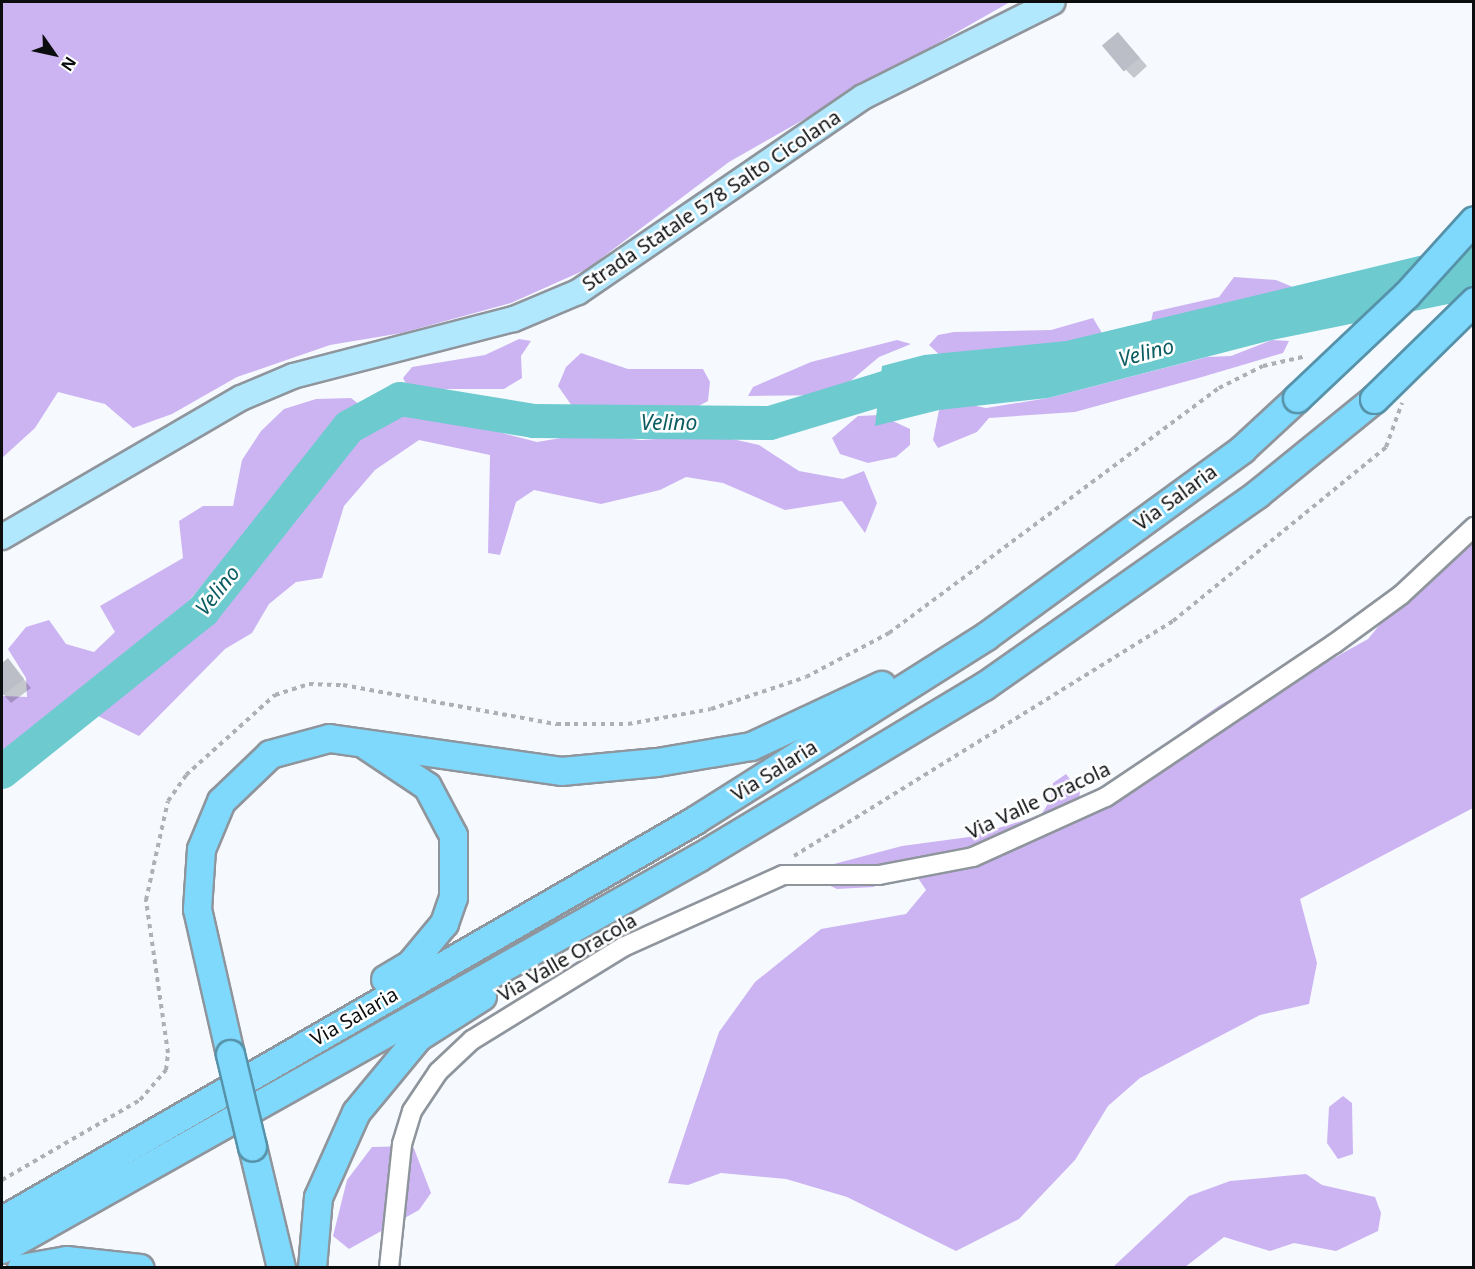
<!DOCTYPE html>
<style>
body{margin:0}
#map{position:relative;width:1475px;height:1269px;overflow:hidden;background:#f6faff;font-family:"Noto Sans",sans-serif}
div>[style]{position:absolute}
.forest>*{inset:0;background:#ccb4f2}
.water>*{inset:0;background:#6dcace}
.shadow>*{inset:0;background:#0003}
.river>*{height:34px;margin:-17px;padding:0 17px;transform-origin:17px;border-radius:17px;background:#6dcace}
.building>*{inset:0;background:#bcbec7;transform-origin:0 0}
.path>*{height:4px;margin-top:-2px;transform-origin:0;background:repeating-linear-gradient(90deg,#adb1b5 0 4.5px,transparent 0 9px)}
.roads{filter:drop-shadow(2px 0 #8f959c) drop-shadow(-2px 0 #8f959c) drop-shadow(0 2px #8f959c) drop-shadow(0 -2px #8f959c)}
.minor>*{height:18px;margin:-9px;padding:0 9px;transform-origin:9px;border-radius:9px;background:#fff}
.major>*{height:24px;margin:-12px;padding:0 12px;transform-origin:12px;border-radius:12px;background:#b2e8fd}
.highway>*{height:27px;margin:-13.5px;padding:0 13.5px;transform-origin:13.5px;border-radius:13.5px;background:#7fd9fc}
.bridges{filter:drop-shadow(2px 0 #5692a9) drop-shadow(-2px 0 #5692a9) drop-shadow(0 2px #5692a9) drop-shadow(0 -2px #5692a9)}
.highway-bridge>*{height:27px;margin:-13.5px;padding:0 13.5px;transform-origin:13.5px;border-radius:13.5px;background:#7fd9fc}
span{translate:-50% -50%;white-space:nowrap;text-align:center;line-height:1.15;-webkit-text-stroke:5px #fff;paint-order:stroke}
.street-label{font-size:20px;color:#0b0d0f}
.water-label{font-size:21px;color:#0b5d61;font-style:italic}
.frame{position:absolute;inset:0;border:3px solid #0b0d0f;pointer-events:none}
.north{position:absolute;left:24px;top:24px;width:60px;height:60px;-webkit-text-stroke:4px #fff;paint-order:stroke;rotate:124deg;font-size:16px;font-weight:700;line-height:24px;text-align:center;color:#0b0d0f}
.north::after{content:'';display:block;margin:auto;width:21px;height:27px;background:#0b0d0f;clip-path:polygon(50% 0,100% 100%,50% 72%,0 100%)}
</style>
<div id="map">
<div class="forest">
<i style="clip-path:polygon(2px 2px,1010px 2px,729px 162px,587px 269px,511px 303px,402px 333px,330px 345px,237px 377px,172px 414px,133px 428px,105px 404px,58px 392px,35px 428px,2px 458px)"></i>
<i style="clip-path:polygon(1234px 277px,1276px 280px,1300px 290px,1151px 322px,1153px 312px,1219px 297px)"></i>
<i style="clip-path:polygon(1093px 318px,1105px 338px,1084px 347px,942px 357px,929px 345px,938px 335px,954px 332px,1051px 330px)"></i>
<i style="clip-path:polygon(519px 339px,531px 341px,521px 356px,522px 378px,504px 389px,409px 389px,403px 378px,412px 367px,485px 355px)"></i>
<i style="clip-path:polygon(897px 340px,911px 344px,879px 357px,834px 395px,748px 396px,753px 387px,811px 362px)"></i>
<i style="clip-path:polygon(1272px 340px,1289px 341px,1283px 353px,1202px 377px,1075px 412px,989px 418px,977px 432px,938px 448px,933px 440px,939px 410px,957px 402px,986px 408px,1048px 398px,1207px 357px,1231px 356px)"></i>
<i style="clip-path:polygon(581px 353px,628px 369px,703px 369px,710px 382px,708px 401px,676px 418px,641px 421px,572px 406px,558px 386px,566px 367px)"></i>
<i style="clip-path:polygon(351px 398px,360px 405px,309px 457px,168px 626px,2px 765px,2px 696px,27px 697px,26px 678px,8px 649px,26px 627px,49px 620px,66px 644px,94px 652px,115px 632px,100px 606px,183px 558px,179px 521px,203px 506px,233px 506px,242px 460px,261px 431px,284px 409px,316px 399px)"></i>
<i style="clip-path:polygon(426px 413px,537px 442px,585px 434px,641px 440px,715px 435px,759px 445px,799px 471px,843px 479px,864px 471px,877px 503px,865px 533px,842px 501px,785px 510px,723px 483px,686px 477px,660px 490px,601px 504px,534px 490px,516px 502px,500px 555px,488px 553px,490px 455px,419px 440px,375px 470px,344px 506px,322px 578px,296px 582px,269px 604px,252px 633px,225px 649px,139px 736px,98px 716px,146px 676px,250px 569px,356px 434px,389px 416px)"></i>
<i style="clip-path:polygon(880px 415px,910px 429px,910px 445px,896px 457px,868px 463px,840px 454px,832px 438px,858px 416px)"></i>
<i style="clip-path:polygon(1473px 537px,1473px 808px,1300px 899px,1317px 963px,1309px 1004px,1260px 1015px,1140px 1078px,1108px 1106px,1075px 1160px,1019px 1219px,956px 1251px,847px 1197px,786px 1179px,721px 1173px,688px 1185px,668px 1183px,719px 1032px,755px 982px,821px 929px,906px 914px,926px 890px,916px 875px,896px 870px,874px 887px,837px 889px,813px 878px,830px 865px,902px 846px,969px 837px,1041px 815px,1051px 799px,1053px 783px,1066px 774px,1080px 792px,1078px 805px,1157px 762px,1191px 725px,1220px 705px,1305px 658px,1325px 663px,1368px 639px,1396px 605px)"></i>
<i style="clip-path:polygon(1343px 1096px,1352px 1103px,1353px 1154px,1338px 1159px,1327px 1143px,1329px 1107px)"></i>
<i style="clip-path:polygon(413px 1146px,431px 1193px,419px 1210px,349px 1249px,333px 1236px,347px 1180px,372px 1147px)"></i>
<i style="clip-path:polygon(1306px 1174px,1322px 1185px,1375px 1197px,1381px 1213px,1378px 1231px,1336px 1251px,1294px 1243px,1270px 1251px,1224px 1237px,1185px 1267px,1113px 1267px,1189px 1196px,1230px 1181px)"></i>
</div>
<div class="water">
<i style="clip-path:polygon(1473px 243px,1473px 299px,1272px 340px,1048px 398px,939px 410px,875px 426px,882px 366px,924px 355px,1066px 341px)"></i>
</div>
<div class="shadow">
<i style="clip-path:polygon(1126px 42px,1147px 66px,1134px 78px,1126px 70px)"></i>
<i style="clip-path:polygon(8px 660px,31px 688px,11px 703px,2px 693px,2px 665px)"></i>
</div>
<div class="river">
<i style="left:2px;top:772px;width:258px;rotate:-38.7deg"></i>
<i style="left:203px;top:611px;width:235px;rotate:-51.6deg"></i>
<i style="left:349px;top:427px;width:58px;rotate:-28.8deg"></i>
<i style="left:400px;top:399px;width:136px;rotate:9.3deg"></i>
<i style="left:534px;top:421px;width:236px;rotate:0.5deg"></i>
<i style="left:770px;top:423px;width:120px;rotate:-16.9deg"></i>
<i style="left:885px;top:388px;width:40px;rotate:-2.9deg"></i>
</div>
<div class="building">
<i style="left:1118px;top:32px;width:34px;height:21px;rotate:50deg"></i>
<i style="clip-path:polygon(8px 658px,24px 679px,2px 696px,2px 663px)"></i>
</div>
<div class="path">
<i style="left:794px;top:856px;width:446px;rotate:-31.8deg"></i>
<i style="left:1173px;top:621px;width:275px;rotate:-39.2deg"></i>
<i style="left:1386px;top:447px;width:47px;rotate:-70deg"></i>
<i style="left:2px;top:1180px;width:160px;rotate:-30.1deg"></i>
<i style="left:140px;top:1100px;width:40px;rotate:-49deg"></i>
<i style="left:166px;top:1070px;width:17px;rotate:-83deg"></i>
<i style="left:168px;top:1053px;width:155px;rotate:-98.2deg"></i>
<i style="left:146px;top:900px;width:101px;rotate:-77.5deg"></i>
<i style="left:168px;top:801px;width:32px;rotate:-55deg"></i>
<i style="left:186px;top:775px;width:120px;rotate:-42deg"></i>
<i style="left:275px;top:695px;width:36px;rotate:-18deg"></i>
<i style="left:309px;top:684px;width:34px;rotate:2deg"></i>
<i style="left:343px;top:685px;width:217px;rotate:10.4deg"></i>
<i style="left:556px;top:724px;width:72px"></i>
<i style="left:628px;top:724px;width:84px;rotate:-10.2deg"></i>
<i style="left:711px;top:709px;width:100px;rotate:-18.6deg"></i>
<i style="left:806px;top:677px;width:94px;rotate:-27.9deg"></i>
<i style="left:889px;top:633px;width:411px;rotate:-36.6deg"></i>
<i style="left:1219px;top:388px;width:49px;rotate:-26.6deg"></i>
<i style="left:1263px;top:366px;width:45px;rotate:-12.8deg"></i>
</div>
<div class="roads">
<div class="minor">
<i style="left:389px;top:1268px;width:125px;rotate:-84deg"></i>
<i style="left:402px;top:1144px;width:34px;rotate:-73deg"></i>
<i style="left:412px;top:1111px;width:47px;rotate:-56.3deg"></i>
<i style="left:438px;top:1072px;width:47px;rotate:-43.3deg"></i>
<i style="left:472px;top:1040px;width:177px;rotate:-31.6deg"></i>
<i style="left:623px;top:947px;width:175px;rotate:-24.2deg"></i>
<i style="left:783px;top:875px;width:96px"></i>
<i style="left:879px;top:875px;width:96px;rotate:-10.8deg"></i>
<i style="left:973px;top:857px;width:146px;rotate:-24.3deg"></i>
<i style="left:1106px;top:797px;width:275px;rotate:-33.9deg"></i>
<i style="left:1334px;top:644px;width:83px;rotate:-36.2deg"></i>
<i style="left:1401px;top:595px;width:100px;rotate:-43deg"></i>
</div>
<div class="major">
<i style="left:2px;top:537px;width:276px;rotate:-30.2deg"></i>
<i style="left:241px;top:398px;width:56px;rotate:-22.9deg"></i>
<i style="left:293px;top:376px;width:228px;rotate:-14.5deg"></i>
<i style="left:514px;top:319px;width:69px;rotate:-22.9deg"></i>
<i style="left:578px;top:292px;width:345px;rotate:-34.4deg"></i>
<i style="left:863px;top:97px;width:212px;rotate:-26.6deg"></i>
</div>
<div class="highway">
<i style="left:367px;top:746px;width:72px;rotate:33.7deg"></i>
<i style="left:427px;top:786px;width:55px;rotate:62deg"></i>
<i style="left:453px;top:835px;width:62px;rotate:90deg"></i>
<i style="left:453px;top:897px;width:28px;rotate:109deg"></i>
<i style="left:444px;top:923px;width:53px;rotate:129.7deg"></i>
<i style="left:410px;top:964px;width:29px;rotate:149deg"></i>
<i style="left:230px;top:1054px;width:149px;rotate:-102.8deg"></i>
<i style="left:197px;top:909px;width:60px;rotate:-86.2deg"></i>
<i style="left:201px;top:849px;width:52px;rotate:-67.4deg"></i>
<i style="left:221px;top:801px;width:68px;rotate:-43.8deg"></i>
<i style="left:270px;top:754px;width:61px;rotate:-15.2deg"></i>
<i style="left:329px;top:738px;width:234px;rotate:8.1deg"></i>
<i style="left:561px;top:771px;width:96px;rotate:-5.4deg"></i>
<i style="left:657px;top:762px;width:95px;rotate:-9.7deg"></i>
<i style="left:751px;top:746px;width:144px;rotate:-25.1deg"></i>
<i style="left:252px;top:1146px;width:125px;rotate:76.6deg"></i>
<i style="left:2px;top:1220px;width:800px;rotate:-29.99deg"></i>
<i style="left:695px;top:820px;width:344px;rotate:-32.3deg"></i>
<i style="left:986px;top:636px;width:317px;rotate:-36.1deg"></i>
<i style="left:1242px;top:449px;width:75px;rotate:-42.8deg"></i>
<i style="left:2px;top:1249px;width:800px;rotate:-29.35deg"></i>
<i style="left:699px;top:857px;width:332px;rotate:-31deg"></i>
<i style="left:984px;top:686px;width:334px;rotate:-35.1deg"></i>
<i style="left:1257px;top:494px;width:151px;rotate:-39.1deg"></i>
<i style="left:21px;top:1268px;width:46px;rotate:-10.1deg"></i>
<i style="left:66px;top:1260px;width:74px;rotate:6.2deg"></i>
<i style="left:312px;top:1268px;width:71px;rotate:-85.2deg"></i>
<i style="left:318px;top:1197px;width:93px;rotate:-65.9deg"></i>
<i style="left:356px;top:1112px;width:97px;rotate:-50.4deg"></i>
<i style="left:418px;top:1037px;width:76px;rotate:-32.6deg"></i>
</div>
</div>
<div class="bridges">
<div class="highway-bridge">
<i style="left:1297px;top:398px;width:150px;rotate:-43.4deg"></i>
<i style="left:1406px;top:295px;width:101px;rotate:-47.8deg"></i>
<i style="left:1374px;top:399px;width:140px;rotate:-44.4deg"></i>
<i style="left:230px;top:1054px;width:95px;rotate:76.6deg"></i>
</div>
</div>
<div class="street-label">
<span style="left:711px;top:200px;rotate:-34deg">Strada Statale 578 Salto Cicolana</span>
<span style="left:1175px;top:497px;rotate:-36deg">Via Salaria</span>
<span style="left:774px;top:770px;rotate:-32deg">Via Salaria</span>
<span style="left:1038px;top:800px;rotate:-25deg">Via Valle Oracola</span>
<span style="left:567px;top:957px;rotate:-30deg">Via Valle Oracola</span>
<span style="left:354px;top:1016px;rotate:-30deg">Via Salaria</span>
</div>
<div class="water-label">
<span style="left:1146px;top:352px;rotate:-15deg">Velino</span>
<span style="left:669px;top:422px">Velino</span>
<span style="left:217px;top:590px;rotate:-51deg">Velino</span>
</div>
<div class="frame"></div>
<div class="north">N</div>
</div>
